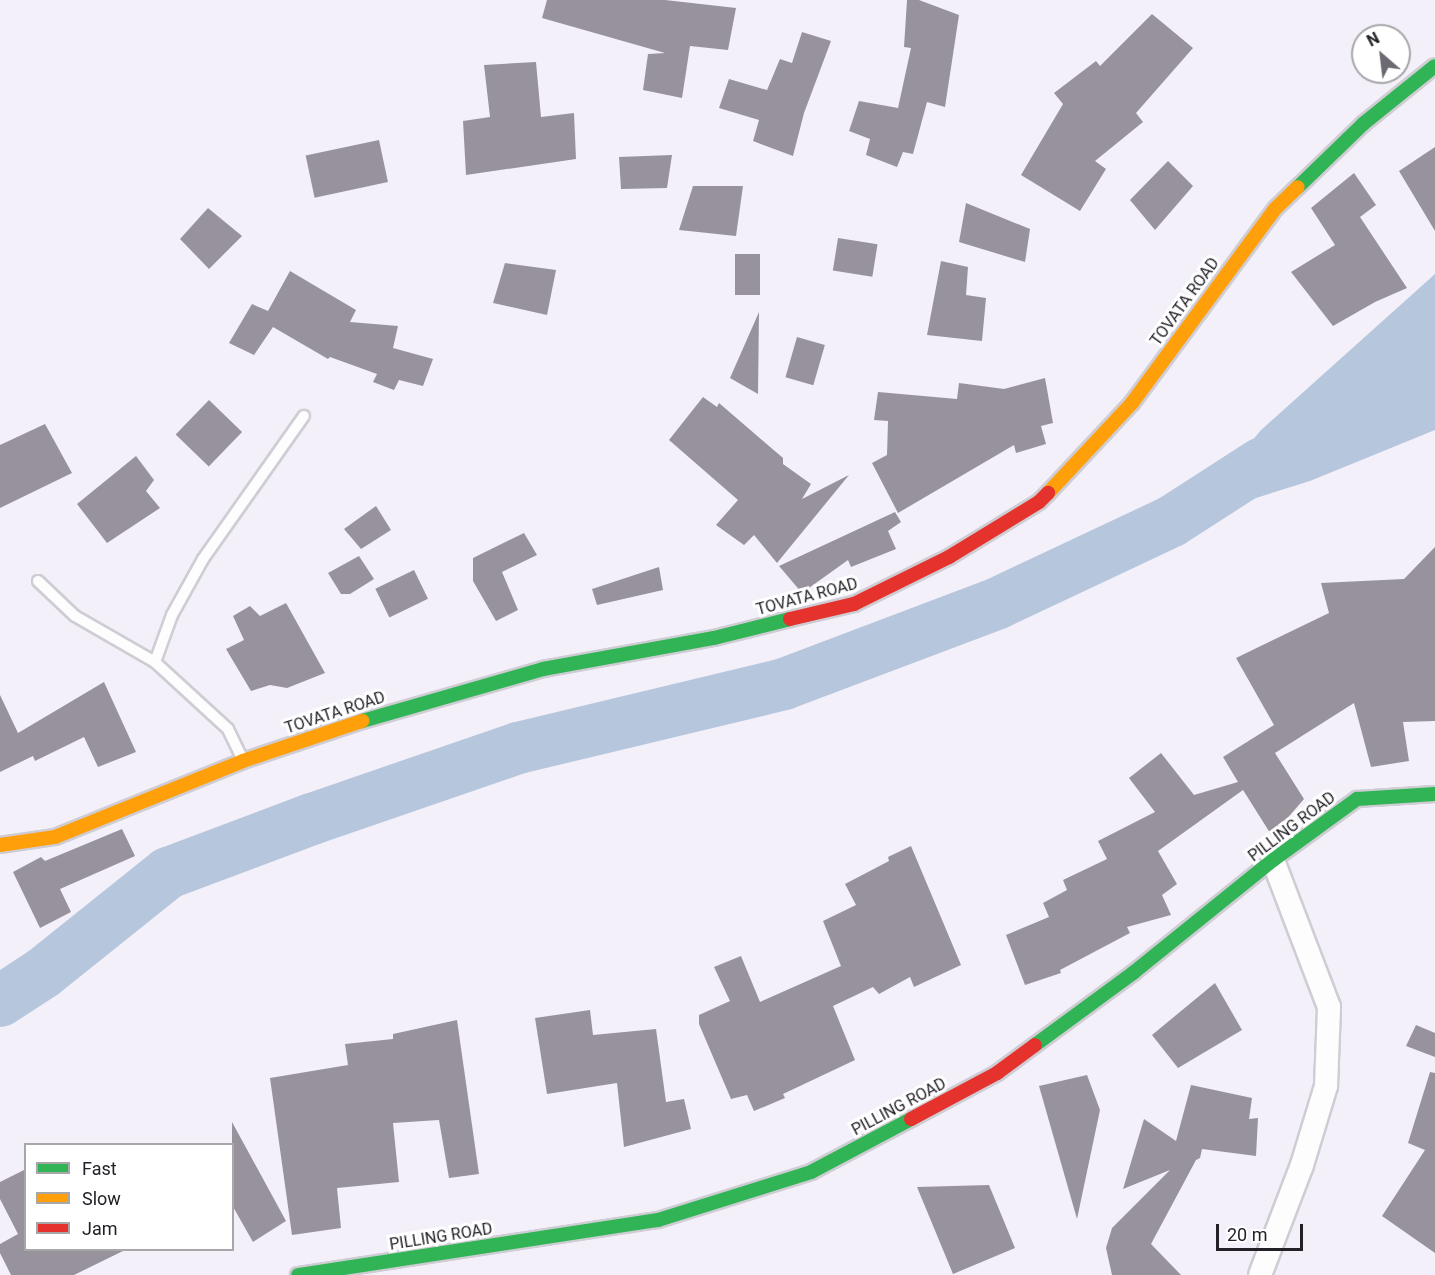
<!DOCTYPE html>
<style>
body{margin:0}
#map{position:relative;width:1435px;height:1275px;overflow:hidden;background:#f3f0fa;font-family:Roboto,sans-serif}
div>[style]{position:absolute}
.water>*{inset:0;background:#b6c7dd}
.river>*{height:52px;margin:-26px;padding:0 26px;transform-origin:26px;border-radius:26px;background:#b6c7dd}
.building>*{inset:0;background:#98929c;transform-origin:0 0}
.roads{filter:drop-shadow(2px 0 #cfcdd4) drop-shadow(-2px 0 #cfcdd4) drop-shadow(0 2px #cfcdd4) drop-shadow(0 -2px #cfcdd4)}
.lane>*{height:10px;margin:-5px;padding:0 5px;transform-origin:5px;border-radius:5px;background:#fdfdfe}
.street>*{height:22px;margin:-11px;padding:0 11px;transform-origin:11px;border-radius:11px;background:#fdfdfe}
.fast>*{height:14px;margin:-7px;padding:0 7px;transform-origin:7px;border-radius:7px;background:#30b455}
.slow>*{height:14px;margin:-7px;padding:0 7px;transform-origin:7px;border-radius:7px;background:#ff9f0a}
.jam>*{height:14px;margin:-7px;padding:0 7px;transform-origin:7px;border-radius:7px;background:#e5322d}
span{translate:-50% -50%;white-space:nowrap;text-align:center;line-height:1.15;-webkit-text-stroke:6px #fff;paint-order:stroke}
.street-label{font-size:16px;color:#232127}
.legend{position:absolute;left:24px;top:1143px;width:210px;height:108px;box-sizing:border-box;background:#fff;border:2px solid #a7a6a9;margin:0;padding:8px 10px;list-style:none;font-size:18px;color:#232127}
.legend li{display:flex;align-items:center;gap:12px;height:30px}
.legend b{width:30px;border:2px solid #a7a6a9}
.north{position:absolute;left:1351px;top:24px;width:60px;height:60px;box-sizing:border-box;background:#fff;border:2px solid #a7a6a9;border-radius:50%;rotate:332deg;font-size:16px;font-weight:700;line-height:24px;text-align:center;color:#232127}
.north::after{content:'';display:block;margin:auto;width:21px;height:27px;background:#6c6971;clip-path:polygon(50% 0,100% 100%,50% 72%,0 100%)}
.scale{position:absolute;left:1216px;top:1224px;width:87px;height:27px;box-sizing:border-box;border:3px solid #232127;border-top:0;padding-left:8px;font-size:18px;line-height:21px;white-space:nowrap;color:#232127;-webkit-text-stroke:4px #fff;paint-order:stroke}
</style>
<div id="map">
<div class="water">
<i style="clip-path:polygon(1435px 274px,1435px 430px,1310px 481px,1186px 520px,1261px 430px)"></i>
</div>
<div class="river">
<i style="left:0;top:1001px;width:51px;rotate:-33.1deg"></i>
<i style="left:43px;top:973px;width:160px;rotate:-38.7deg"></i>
<i style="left:168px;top:873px;width:154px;rotate:-20.6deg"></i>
<i style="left:312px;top:819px;width:218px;rotate:-19deg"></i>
<i style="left:518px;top:748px;width:274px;rotate:-13.5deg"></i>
<i style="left:784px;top:684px;width:229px;rotate:-20.7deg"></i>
<i style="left:998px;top:603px;width:192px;rotate:-25.2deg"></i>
<i style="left:1172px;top:521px;width:107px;rotate:-32.8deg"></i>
</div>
<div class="building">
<i style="clip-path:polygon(547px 0,665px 0,736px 8px,728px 50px,690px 46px,682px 98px,643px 90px,648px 54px,665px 53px,542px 18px)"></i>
<i style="clip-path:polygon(907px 0,919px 0,959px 15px,945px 107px,927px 102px,913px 154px,903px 152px,897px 167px,866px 155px,870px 139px,849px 131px,859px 101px,898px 108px,911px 48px,904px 47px)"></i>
<i style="clip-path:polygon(1152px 14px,1193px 48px,1136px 113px,1143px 122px,1095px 161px,1106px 169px,1080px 211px,1021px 175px,1063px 104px,1054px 93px,1096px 61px,1100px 66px)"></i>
<i style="clip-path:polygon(802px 32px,831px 41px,804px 113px,793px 156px,753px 141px,759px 120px,719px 108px,729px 79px,767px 90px,780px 59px,792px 63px)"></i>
<i style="clip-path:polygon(536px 62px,541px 117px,574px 113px,576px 159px,466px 175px,463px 121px,490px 117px,484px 65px)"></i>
<i style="left:379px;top:140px;width:43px;height:75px;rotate:78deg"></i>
<i style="clip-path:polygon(1435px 147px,1435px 231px,1399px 171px)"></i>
<i style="clip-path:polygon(672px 155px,667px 188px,621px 189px,619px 157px)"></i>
<i style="clip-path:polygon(1168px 161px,1193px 186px,1155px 230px,1130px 200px)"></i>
<i style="clip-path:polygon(1354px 173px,1376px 205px,1360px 217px,1407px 288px,1375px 302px,1333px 326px,1291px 272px,1335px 245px,1311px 208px)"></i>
<i style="clip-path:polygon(693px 186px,743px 186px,736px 236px,679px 230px)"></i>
<i style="clip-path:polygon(966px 203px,1030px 229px,1025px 262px,959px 242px)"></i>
<i style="clip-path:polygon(208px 208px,242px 236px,209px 269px,180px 239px)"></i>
<i style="left:838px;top:238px;width:40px;height:33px;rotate:9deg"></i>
<i style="left:735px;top:254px;width:25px;height:41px"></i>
<i style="clip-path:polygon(941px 261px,968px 267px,966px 295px,986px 298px,982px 341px,927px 335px)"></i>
<i style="clip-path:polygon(505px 263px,556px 270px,547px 315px,493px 303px)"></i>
<i style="clip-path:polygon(290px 271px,356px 310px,350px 322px,398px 326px,393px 348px,433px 359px,423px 386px,399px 380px,394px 390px,373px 382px,377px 374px,330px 357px,328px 359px,273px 327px,254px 355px,229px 343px,252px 304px,268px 311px)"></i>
<i style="clip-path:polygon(759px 312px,758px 394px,730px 378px)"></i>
<i style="left:797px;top:337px;width:29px;height:42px;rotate:16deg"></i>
<i style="clip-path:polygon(1045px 378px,1053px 423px,1041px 426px,1046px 444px,1016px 453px,1014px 445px,898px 513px,872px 463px,887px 455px,888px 421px,874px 420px,878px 392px,957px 399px,959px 383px,1004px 389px)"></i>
<i style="clip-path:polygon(703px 397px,717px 407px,719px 403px,783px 458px,783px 464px,811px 484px,802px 499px,849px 475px,777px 563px,754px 535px,744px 545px,716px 525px,738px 500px,669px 440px)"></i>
<i style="left:209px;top:400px;width:46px;height:48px;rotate:44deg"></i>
<i style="clip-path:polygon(45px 424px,72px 473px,0 508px,0 445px)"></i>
<i style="clip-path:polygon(136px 456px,154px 480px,146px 491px,160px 508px,107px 543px,77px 504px)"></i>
<i style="clip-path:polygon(376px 506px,391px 530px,361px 549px,344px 529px)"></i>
<i style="clip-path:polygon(895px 512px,901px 522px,888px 531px,896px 549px,851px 567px,848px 560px,802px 593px,779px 566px)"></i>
<i style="clip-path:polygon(524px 533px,537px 555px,502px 572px,518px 610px,496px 621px,473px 581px,473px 558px)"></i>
<i style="clip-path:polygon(1435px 547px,1435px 721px,1403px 722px,1409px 761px,1371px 767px,1354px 703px,1275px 753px,1304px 799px,1272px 836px,1243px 790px,1158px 851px,1177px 884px,1162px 895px,1171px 915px,1127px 927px,1130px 933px,1060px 970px,1061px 973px,1025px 985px,1006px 935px,1049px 917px,1043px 903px,1067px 890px,1063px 880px,1107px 859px,1098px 841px,1155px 812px,1129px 778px,1161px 753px,1194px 795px,1238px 782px,1223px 757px,1274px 725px,1236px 658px,1329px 613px,1321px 583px,1404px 579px)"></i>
<i style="clip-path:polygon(359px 556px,374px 579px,350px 594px,341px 594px,328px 573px)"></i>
<i style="clip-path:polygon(659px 567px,663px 590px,597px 605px,592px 589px)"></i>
<i style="left:414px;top:570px;width:32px;height:43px;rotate:64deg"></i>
<i style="clip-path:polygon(286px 603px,325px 673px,287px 688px,270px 685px,251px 691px,226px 649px,244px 640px,233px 616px,250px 606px,260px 616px)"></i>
<i style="clip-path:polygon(104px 682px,136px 752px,98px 767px,84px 737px,35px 761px,33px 756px,0 772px,0 695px,18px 733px)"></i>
<i style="clip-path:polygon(122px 829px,135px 856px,60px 889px,71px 912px,40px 928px,13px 872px,41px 857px,45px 861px)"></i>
<i style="clip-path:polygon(911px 846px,961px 965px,914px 987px,910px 977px,879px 994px,873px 987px,833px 1006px,855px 1060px,783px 1094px,785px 1098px,754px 1111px,747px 1095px,731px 1099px,699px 1024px,699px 1015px,730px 1001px,714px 967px,741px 956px,760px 1002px,841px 966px,823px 921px,856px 905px,845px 884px,889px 861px,888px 857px)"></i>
<i style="clip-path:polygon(1215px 983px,1242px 1030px,1178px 1068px,1152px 1035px)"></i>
<i style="clip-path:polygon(590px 1010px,593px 1035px,656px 1029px,666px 1102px,684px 1099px,691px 1129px,624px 1147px,617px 1083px,547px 1094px,535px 1018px)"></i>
<i style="clip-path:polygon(457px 1020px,479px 1174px,449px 1178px,439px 1120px,393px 1123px,399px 1182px,337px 1188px,341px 1228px,292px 1235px,270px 1078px,348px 1065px,345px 1044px,393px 1039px,393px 1034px)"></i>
<i style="clip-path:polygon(1416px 1025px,1435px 1033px,1435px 1057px,1406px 1046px)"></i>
<i style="clip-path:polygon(1430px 1072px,1435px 1073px,1435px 1253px,1382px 1216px,1425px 1150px,1408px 1143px)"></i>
<i style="clip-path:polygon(1087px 1075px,1100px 1110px,1077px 1219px,1039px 1086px)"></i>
<i style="clip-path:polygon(1191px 1085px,1252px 1098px,1249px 1119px,1258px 1118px,1256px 1156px,1202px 1149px,1200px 1158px,1196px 1160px,1151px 1244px,1181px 1275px,1112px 1275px,1106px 1248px,1112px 1228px,1170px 1170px,1123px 1189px,1144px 1119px,1176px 1141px)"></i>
<i style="clip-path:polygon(232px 1122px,286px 1221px,253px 1242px,232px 1205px)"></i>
<i style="clip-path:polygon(26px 1169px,26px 1250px,125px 1250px,74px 1275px,11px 1275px,0 1253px,0 1244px,18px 1234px,0 1199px,0 1182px)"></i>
<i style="clip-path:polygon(989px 1185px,1015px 1248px,953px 1274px,917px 1187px)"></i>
</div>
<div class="roads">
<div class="lane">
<i style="left:38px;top:581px;width:51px;rotate:43.4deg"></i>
<i style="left:75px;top:616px;width:92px;rotate:29.9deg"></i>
<i style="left:242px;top:758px;width:32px;rotate:-116deg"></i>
<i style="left:228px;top:729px;width:99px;rotate:-137.5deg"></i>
<i style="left:155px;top:662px;width:50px;rotate:-70.1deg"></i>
<i style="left:172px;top:615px;width:64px;rotate:-61deg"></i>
<i style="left:203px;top:559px;width:175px;rotate:-54.8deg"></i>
</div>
<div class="street">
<i style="left:1260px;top:1275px;width:118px;rotate:-69.1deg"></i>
<i style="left:1302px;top:1165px;width:83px;rotate:-73.1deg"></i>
<i style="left:1326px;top:1086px;width:79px;rotate:-87.8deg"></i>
<i style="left:1329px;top:1007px;width:157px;rotate:-110.9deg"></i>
</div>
<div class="fast">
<i style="left:1298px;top:187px;width:91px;rotate:-44.1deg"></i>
<i style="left:1363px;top:124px;width:92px;rotate:-38.9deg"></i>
<i style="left:362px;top:721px;width:188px;rotate:-16deg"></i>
<i style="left:543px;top:669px;width:174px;rotate:-10.3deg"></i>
<i style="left:714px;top:638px;width:78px;rotate:-14deg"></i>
<i style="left:1035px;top:1045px;width:122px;rotate:-36.3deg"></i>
<i style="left:1133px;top:973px;width:180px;rotate:-38.9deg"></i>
<i style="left:1273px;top:860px;width:104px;rotate:-36deg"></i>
<i style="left:1357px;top:799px;width:78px;rotate:-3.7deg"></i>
<i style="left:298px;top:1275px;width:364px;rotate:-8.7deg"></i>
<i style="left:658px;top:1220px;width:160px;rotate:-17.4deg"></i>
<i style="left:811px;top:1172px;width:113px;rotate:-27.9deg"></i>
</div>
<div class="slow">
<i style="left:1048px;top:493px;width:123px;rotate:-47deg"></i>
<i style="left:1132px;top:403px;width:242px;rotate:-53.6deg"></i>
<i style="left:1276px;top:208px;width:30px;rotate:-44deg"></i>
<i style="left:0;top:845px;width:56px;rotate:-8.3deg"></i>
<i style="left:55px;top:837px;width:203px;rotate:-22deg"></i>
<i style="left:243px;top:761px;width:126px;rotate:-18.6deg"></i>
</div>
<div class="jam">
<i style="left:790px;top:619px;width:66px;rotate:-13.2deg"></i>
<i style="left:854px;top:604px;width:106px;rotate:-26.3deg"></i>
<i style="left:949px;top:557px;width:105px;rotate:-31.4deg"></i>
<i style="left:1039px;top:502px;width:13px;rotate:-45deg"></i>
<i style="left:911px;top:1119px;width:98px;rotate:-28.1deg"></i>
<i style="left:997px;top:1073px;width:47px;rotate:-36.4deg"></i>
</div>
</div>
<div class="street-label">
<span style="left:1185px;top:302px;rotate:-54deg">TOVATA ROAD</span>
<span style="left:807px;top:597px;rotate:-15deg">TOVATA ROAD</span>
<span style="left:335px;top:713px;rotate:-18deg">TOVATA ROAD</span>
<span style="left:1292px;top:827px;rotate:-37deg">PILLING ROAD</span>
<span style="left:899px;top:1107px;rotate:-28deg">PILLING ROAD</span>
<span style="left:441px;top:1237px;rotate:-9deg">PILLING ROAD</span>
</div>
<ul class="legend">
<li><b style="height:8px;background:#30b455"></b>Fast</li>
<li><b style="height:8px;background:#ff9f0a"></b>Slow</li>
<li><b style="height:8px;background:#e5322d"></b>Jam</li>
</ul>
<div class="north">N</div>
<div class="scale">20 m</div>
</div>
